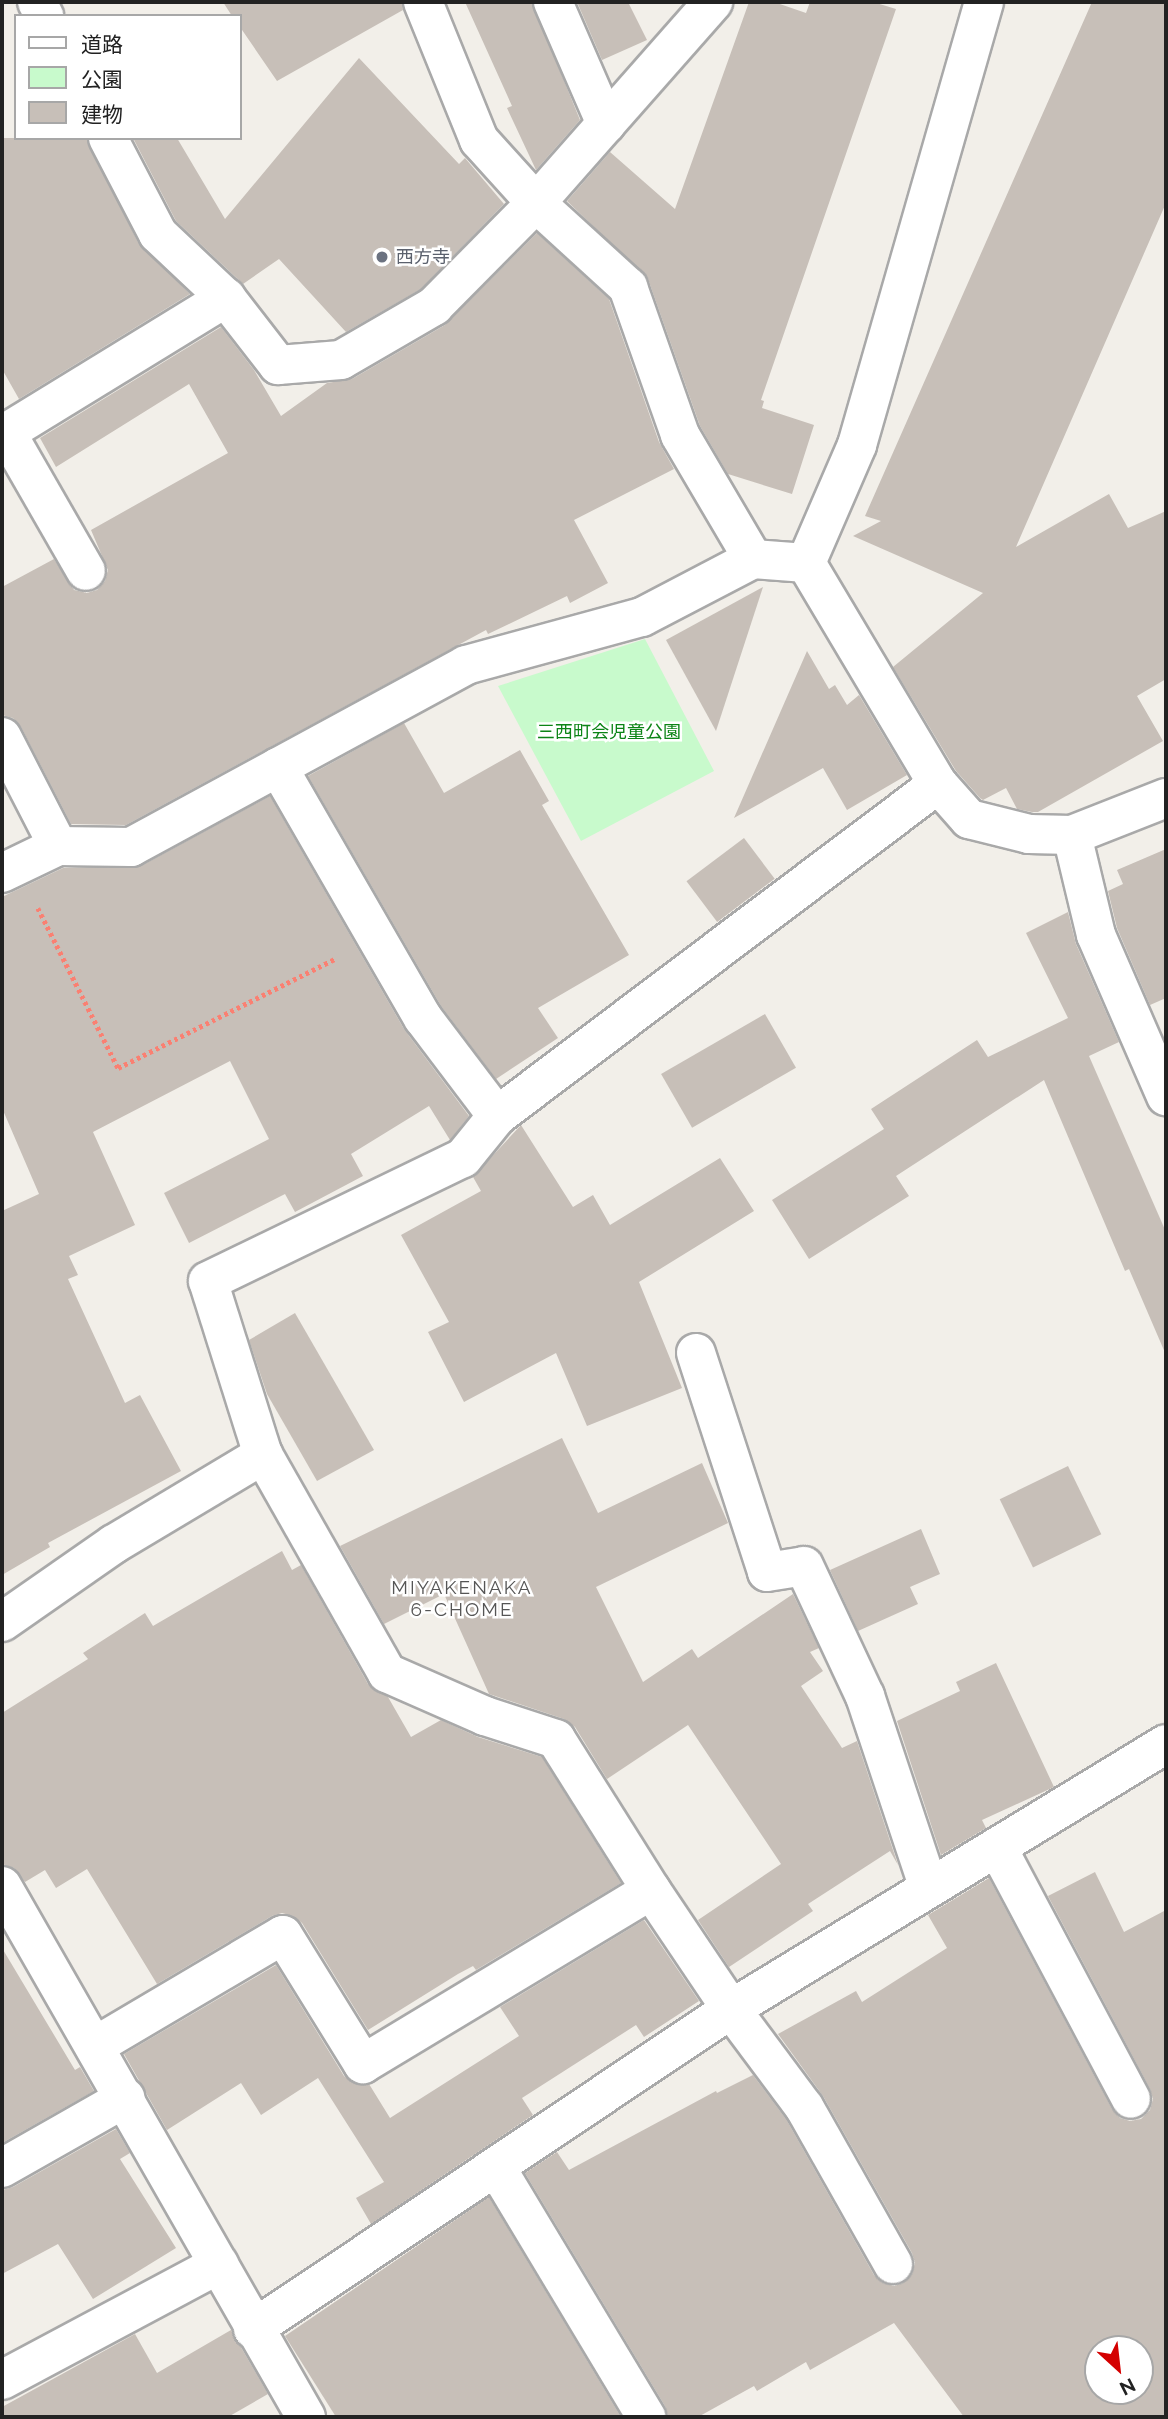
<!DOCTYPE html>
<meta charset="utf-8">
<style>
body{margin:0}
#map{position:relative;width:1168px;height:2419px;overflow:hidden;background:#f2efe9;font-family:Raleway,"Noto Sans JP",sans-serif}
div>[style]{position:absolute}
.park>*{inset:0;background:#c8facc}
.building>*{inset:0;background:#c7bfb8;transform-origin:0 0}
.path>*{height:4.5px;margin-top:-2.25px;transform-origin:0;background:repeating-linear-gradient(90deg,#fa8072 0 3.5px,transparent 0 7px)}
.roads{filter:drop-shadow(2px 0 #a9a9a9) drop-shadow(-2px 0 #a9a9a9) drop-shadow(0 2px #a9a9a9) drop-shadow(0 -2px #a9a9a9)}
.minor>*{height:38px;margin:-19px;padding:0 19px;transform-origin:19px;border-radius:19px;background:#fff}
.dots>*{width:19px;height:19px;translate:-50% -50%;box-sizing:border-box;border:4px solid #fff;border-radius:50%}
span{translate:-50% -50%;white-space:nowrap;text-align:center;line-height:1.15;-webkit-text-stroke:5px #fff;paint-order:stroke}
.worship-label{font-size:18px;color:#5b616d}
.left{translate:0 -50%;text-align:left}
.park-label{font-size:18px;color:#0c8416}
.neighbourhood-label{font-size:19px;color:#555;letter-spacing:2px}
.frame{position:absolute;inset:0;border:4px solid #222;pointer-events:none}
.legend{position:absolute;left:14px;top:14px;width:228px;height:126px;box-sizing:border-box;background:#fff;border:2px solid #a7a7a7;margin:0;padding:9px 12px;list-style:none;font-size:21px;color:#222}
.legend li{display:flex;align-items:center;gap:14px;height:35px}
.legend b{width:35px;border:2px solid #a7a7a7}
.north{position:absolute;left:1084px;top:2335px;width:70px;height:70px;box-sizing:border-box;background:#fff;border:2px solid #a7a7a7;border-radius:50%;rotate:153deg;font-size:19px;font-weight:700;line-height:28px;text-align:center;color:#222}
.north::after{content:'';display:block;margin:auto;width:24px;height:32px;background:#d40000;clip-path:polygon(50% 0,100% 100%,50% 72%,0 100%)}
</style>
<div id="map">
<div class="park">
<i style="clip-path:polygon(645px 639px,714px 771px,581px 841px,498px 686px)"></i>
</div>
<div class="building">
<i style="clip-path:polygon(223px 2px,402px 2px,403px 10px,277px 81px,240px 27px,240px 16px,232px 16px)"></i>
<i style="clip-path:polygon(465px 2px,532px 2px,580px 120px,536px 170px,507px 108px,512px 106px)"></i>
<i style="clip-path:polygon(577px 2px,628px 2px,647px 40px,602px 60px)"></i>
<i style="clip-path:polygon(749px 2px,774px 2px,806px 13px,810px 2px,873px 2px,896px 9px,761px 400px,764px 401px,762px 408px,814px 425px,792px 494px,728px 474px,700px 426px,648px 279px,567px 201px,610px 152px,675px 209px)"></i>
<i style="clip-path:polygon(1092px 2px,1166px 2px,1166px 203px,1016px 547px,1109px 494px,1128px 528px,1166px 511px,1166px 679px,1137px 696px,1163px 741px,1038px 812px,1032px 812px,1017px 809px,1006px 788px,983px 800px,980px 798px,956px 771px,893px 667px,983px 593px,853px 536px,881px 521px,865px 516px)"></i>
<i style="clip-path:polygon(359px 58px,459px 164px,465px 158px,504px 204px,421px 289px,346px 332px,279px 259px,243px 284px,176px 221px,133px 138px,177px 138px,225px 219px)"></i>
<i style="clip-path:polygon(2px 138px,86px 138px,139px 244px,190px 294px,19px 399px,2px 369px)"></i>
<i style="clip-path:polygon(537px 233px,609px 299px,659px 442px,674px 469px,574px 520px,608px 583px,570px 603px,567px 596px,488px 634px,486px 630px,126px 825px,71px 824px,21px 727px,13px 718px,2px 715px,2px 587px,54px 559px,74px 590px,87px 593px,97px 590px,105px 581px,108px 570px,91px 530px,228px 453px,189px 384px,56px 467px,40px 438px,221px 327px,254px 370px,281px 416px,327px 383px,352px 379px,445px 325px)"></i>
<i style="clip-path:polygon(763px 587px,716px 731px,666px 640px)"></i>
<i style="clip-path:polygon(807px 651px,829px 689px,835px 685px,847px 705px,859px 695px,907px 775px,847px 810px,823px 768px,734px 818px)"></i>
<i style="clip-path:polygon(404px 723px,444px 793px,520px 750px,549px 801px,542px 805px,629px 955px,538px 1008px,558px 1038px,496px 1079px,441px 1006px,308px 776px)"></i>
<i style="clip-path:polygon(270px 796px,404px 1029px,469px 1116px,450px 1140px,429px 1106px,351px 1154px,363px 1176px,295px 1212px,285px 1194px,189px 1243px,164px 1193px,269px 1139px,230px 1061px,93px 1132px,135px 1225px,69px 1256px,78px 1275px,68px 1279px,125px 1403px,140px 1395px,181px 1471px,48px 1543px,50px 1547px,2px 1575px,2px 1211px,39px 1194px,2px 1108px,2px 897px,63px 868px,141px 866px)"></i>
<i style="left:744px;top:838px;width:51px;height:72px;rotate:53deg"></i>
<i style="clip-path:polygon(1166px 849px,1166px 998px,1150px 1005px,1117px 928px,1108px 891px,1123px 884px,1117px 870px)"></i>
<i style="clip-path:polygon(1068px 912px,1076px 944px,1119px 1042px,1089px 1056px,1166px 1232px,1166px 1355px,1129px 1269px,1125px 1271px,1044px 1080px,896px 1176px,909px 1196px,809px 1259px,772px 1200px,884px 1129px,871px 1109px,977px 1040px,988px 1057px,1068px 1018px,1026px 933px)"></i>
<i style="left:765px;top:1014px;width:62px;height:120px;rotate:60deg"></i>
<i style="clip-path:polygon(521px 1125px,573px 1207px,593px 1195px,610px 1225px,720px 1158px,754px 1211px,639px 1282px,682px 1388px,587px 1426px,556px 1353px,464px 1402px,428px 1332px,449px 1322px,401px 1235px,481px 1191px,473px 1177px)"></i>
<i style="clip-path:polygon(295px 1313px,374px 1450px,317px 1481px,267px 1394px,249px 1340px)"></i>
<i style="clip-path:polygon(562px 1438px,598px 1513px,702px 1463px,728px 1523px,596px 1587px,643px 1682px,692px 1649px,698px 1658px,793px 1594px,819px 1648px,810px 1652px,823px 1671px,801px 1686px,842px 1748px,857px 1741px,898px 1865px,890px 1851px,808px 1904px,813px 1911px,729px 1967px,698px 1920px,781px 1864px,688px 1725px,607px 1779px,575px 1727px,564px 1719px,489px 1694px,444px 1594px,384px 1624px,340px 1546px)"></i>
<i style="left:1068px;top:1466px;width:76px;height:76px;rotate:64deg"></i>
<i style="clip-path:polygon(921px 1529px,940px 1574px,910px 1587px,918px 1604px,858px 1631px,830px 1570px)"></i>
<i style="clip-path:polygon(282px 1551px,292px 1570px,301px 1565px,368px 1684px,388px 1697px,411px 1737px,441px 1720px,478px 1737px,542px 1757px,621px 1883px,476px 1970px,473px 1966px,458px 1974px,368px 2030px,302px 1923px,293px 1916px,282px 1913px,272px 1916px,157px 1984px,87px 1869px,56px 1888px,45px 1870px,25px 1882px,14px 1868px,2px 1864px,2px 1713px,88px 1659px,83px 1653px,145px 1613px,153px 1626px)"></i>
<i style="clip-path:polygon(996px 1663px,1054px 1787px,982px 1820px,986px 1828px,941px 1855px,897px 1721px,960px 1691px,956px 1682px)"></i>
<i style="clip-path:polygon(evenodd,1095px 1872px,1124px 1932px,1166px 1910px,1166px 2417px,964px 2417px,894px 2323px,810px 2370px,806px 2362px,757px 2391px,754px 2386px,698px 2417px,668px 2417px,665px 2406px,525px 2173px,557px 2152px,569px 2170px,716px 2091px,717px 2093px,753px 2075px,786px 2119px,874px 2275px,883px 2283px,894px 2286px,903px 2283px,912px 2274px,915px 2263px,912px 2253px,823px 2096px,778px 2034px,856px 1991px,862px 2002px,947px 1948px,928px 1915px,989px 1878px,1112px 2109px,1120px 2118px,1130px 2121px,1141px 2119px,1150px 2110px,1153px 2099px,1150px 2089px,1048px 1896px,1095px 1872px,1098px 2349px,1140px 2349px,1140px 2391px,1098px 2391px,1098px 2349px)"></i>
<i style="clip-path:polygon(644px 1920px,699px 2001px,644px 2037px,636px 2025px,522px 2098px,533px 2115px,371px 2224px,356px 2198px,384px 2182px,318px 2078px,261px 2115px,241px 2083px,167px 2130px,124px 2054px,276px 1965px,344px 2076px,353px 2083px,369px 2084px,390px 2118px,519px 2036px,500px 2007px)"></i>
<i style="clip-path:polygon(2px 1948px,75px 2070px,80px 2067px,94px 2091px,2px 2143px)"></i>
<i style="clip-path:polygon(116px 2129px,130px 2153px,120px 2159px,176px 2248px,93px 2299px,58px 2244px,2px 2274px,2px 2190px,13px 2187px)"></i>
<i style="clip-path:polygon(489px 2197px,621px 2417px,336px 2417px,285px 2336px)"></i>
<i style="clip-path:polygon(231px 2330px,268px 2394px,228px 2417px,2px 2417px,2px 2407px,135px 2334px,157px 2373px)"></i>
</div>
<div class="path">
<i style="left:38px;top:908px;width:179px;rotate:63.4deg"></i>
<i style="left:118px;top:1068px;width:243px;rotate:-26.7deg"></i>
</div>
<div class="roads">
<div class="minor">
<i style="left:37px;top:2px;width:16px;rotate:63deg"></i>
<i style="left:423px;top:2px;width:149px;rotate:67.9deg"></i>
<i style="left:479px;top:140px;width:85px;rotate:47.9deg"></i>
<i style="left:536px;top:203px;width:125px;rotate:42.4deg"></i>
<i style="left:628px;top:287px;width:157px;rotate:70.6deg"></i>
<i style="left:680px;top:435px;width:144px;rotate:59.5deg"></i>
<i style="left:553px;top:2px;width:133px;rotate:66.5deg"></i>
<i style="left:108px;top:138px;width:108px;rotate:62.5deg"></i>
<i style="left:158px;top:234px;width:93px;rotate:43.3deg"></i>
<i style="left:226px;top:298px;width:85px;rotate:52.2deg"></i>
<i style="left:278px;top:365px;width:63px;rotate:-4.5deg"></i>
<i style="left:341px;top:360px;width:108px;rotate:-30.1deg"></i>
<i style="left:434px;top:306px;width:145px;rotate:-45.3deg"></i>
<i style="left:536px;top:203px;width:268px;rotate:-48.6deg"></i>
<i style="left:6px;top:432px;width:160px;rotate:60.1deg"></i>
<i style="left:2px;top:435px;width:263px;rotate:-31.5deg"></i>
<i style="left:806px;top:563px;width:129px;rotate:-66.6deg"></i>
<i style="left:857px;top:445px;width:461px;rotate:-74deg"></i>
<i style="left:806px;top:563px;width:257px;rotate:59.2deg"></i>
<i style="left:938px;top:784px;width:47px;rotate:48.5deg"></i>
<i style="left:969px;top:819px;width:62px;rotate:14deg"></i>
<i style="left:1029px;top:834px;width:43px;rotate:1.3deg"></i>
<i style="left:1072px;top:835px;width:101px;rotate:-21.5deg"></i>
<i style="left:2px;top:737px;width:123px;rotate:62.8deg"></i>
<i style="left:278px;top:767px;width:290px;rotate:60deg"></i>
<i style="left:423px;top:1018px;width:123px;rotate:52.9deg"></i>
<i style="left:1072px;top:835px;width:103px;rotate:76.5deg"></i>
<i style="left:1096px;top:935px;width:176px;rotate:66.5deg"></i>
<i style="left:2px;top:873px;width:62px;rotate:-25.7deg"></i>
<i style="left:58px;top:846px;width:73px;rotate:0.8deg"></i>
<i style="left:131px;top:847px;width:381px;rotate:-28.5deg"></i>
<i style="left:466px;top:665px;width:182px;rotate:-15.3deg"></i>
<i style="left:642px;top:617px;width:125px;rotate:-27.6deg"></i>
<i style="left:753px;top:559px;width:53px;rotate:4.3deg"></i>
<i style="left:696px;top:1353px;width:230px;rotate:72deg"></i>
<i style="left:767px;top:1572px;width:37px;rotate:-9deg"></i>
<i style="left:804px;top:1566px;width:144px;rotate:64.9deg"></i>
<i style="left:865px;top:1696px;width:202px;rotate:71.6deg"></i>
<i style="left:2px;top:1622px;width:136px;rotate:-34.9deg"></i>
<i style="left:114px;top:1544px;width:174px;rotate:-30.9deg"></i>
<i style="left:997px;top:1847px;width:285px;rotate:62deg"></i>
<i style="left:2px;top:1886px;width:612px;rotate:60.21deg"></i>
<i style="left:95px;top:2046px;width:218px;rotate:-30.6deg"></i>
<i style="left:283px;top:1935px;width:152px;rotate:58.2deg"></i>
<i style="left:363px;top:2064px;width:336px;rotate:-31.1deg"></i>
<i style="left:496px;top:2167px;width:292px;rotate:59deg"></i>
<i style="left:2px;top:2168px;width:142px;rotate:-29.6deg"></i>
<i style="left:893px;top:2264px;width:180px;rotate:-119.5deg"></i>
<i style="left:804px;top:2107px;width:122px;rotate:-126.7deg"></i>
<i style="left:731px;top:2009px;width:143px;rotate:-123.9deg"></i>
<i style="left:651px;top:1890px;width:178px;rotate:-122.2deg"></i>
<i style="left:556px;top:1739px;width:75px;rotate:-162.1deg"></i>
<i style="left:485px;top:1716px;width:107px;rotate:-156.3deg"></i>
<i style="left:387px;top:1673px;width:251px;rotate:-119.6deg"></i>
<i style="left:263px;top:1455px;width:182px;rotate:-107.5deg"></i>
<i style="left:208px;top:1281px;width:283px;rotate:-25.8deg"></i>
<i style="left:463px;top:1158px;width:54px;rotate:-51deg"></i>
<i style="left:497px;top:1116px;width:552px;rotate:-36.97deg"></i>
<i style="left:253px;top:2329px;width:575px;rotate:-33.8deg"></i>
<i style="left:731px;top:2009px;width:509px;rotate:-31.35deg"></i>
<i style="left:2px;top:2380px;width:246px;rotate:-28.1deg"></i>
</div>
</div>
<div class="dots">
<i style="left:382px;top:257px;background:#6b7280"></i>
</div>
<div class="worship-label">
<span class="left" style="left:396px;top:257px">西方寺</span>
</div>
<div class="park-label">
<span style="left:609px;top:732px">三西町会児童公園</span>
</div>
<div class="neighbourhood-label">
<span style="left:462px;top:1599px">MIYAKENAKA<br>6-CHOME</span>
</div>
<div class="frame"></div>
<ul class="legend">
<li><b style="height:9px;background:#fff"></b>道路</li>
<li><b style="height:19px;background:#c8facc"></b>公園</li>
<li><b style="height:19px;background:#c7bfb8"></b>建物</li>
</ul>
<div class="north">N</div>
</div>
